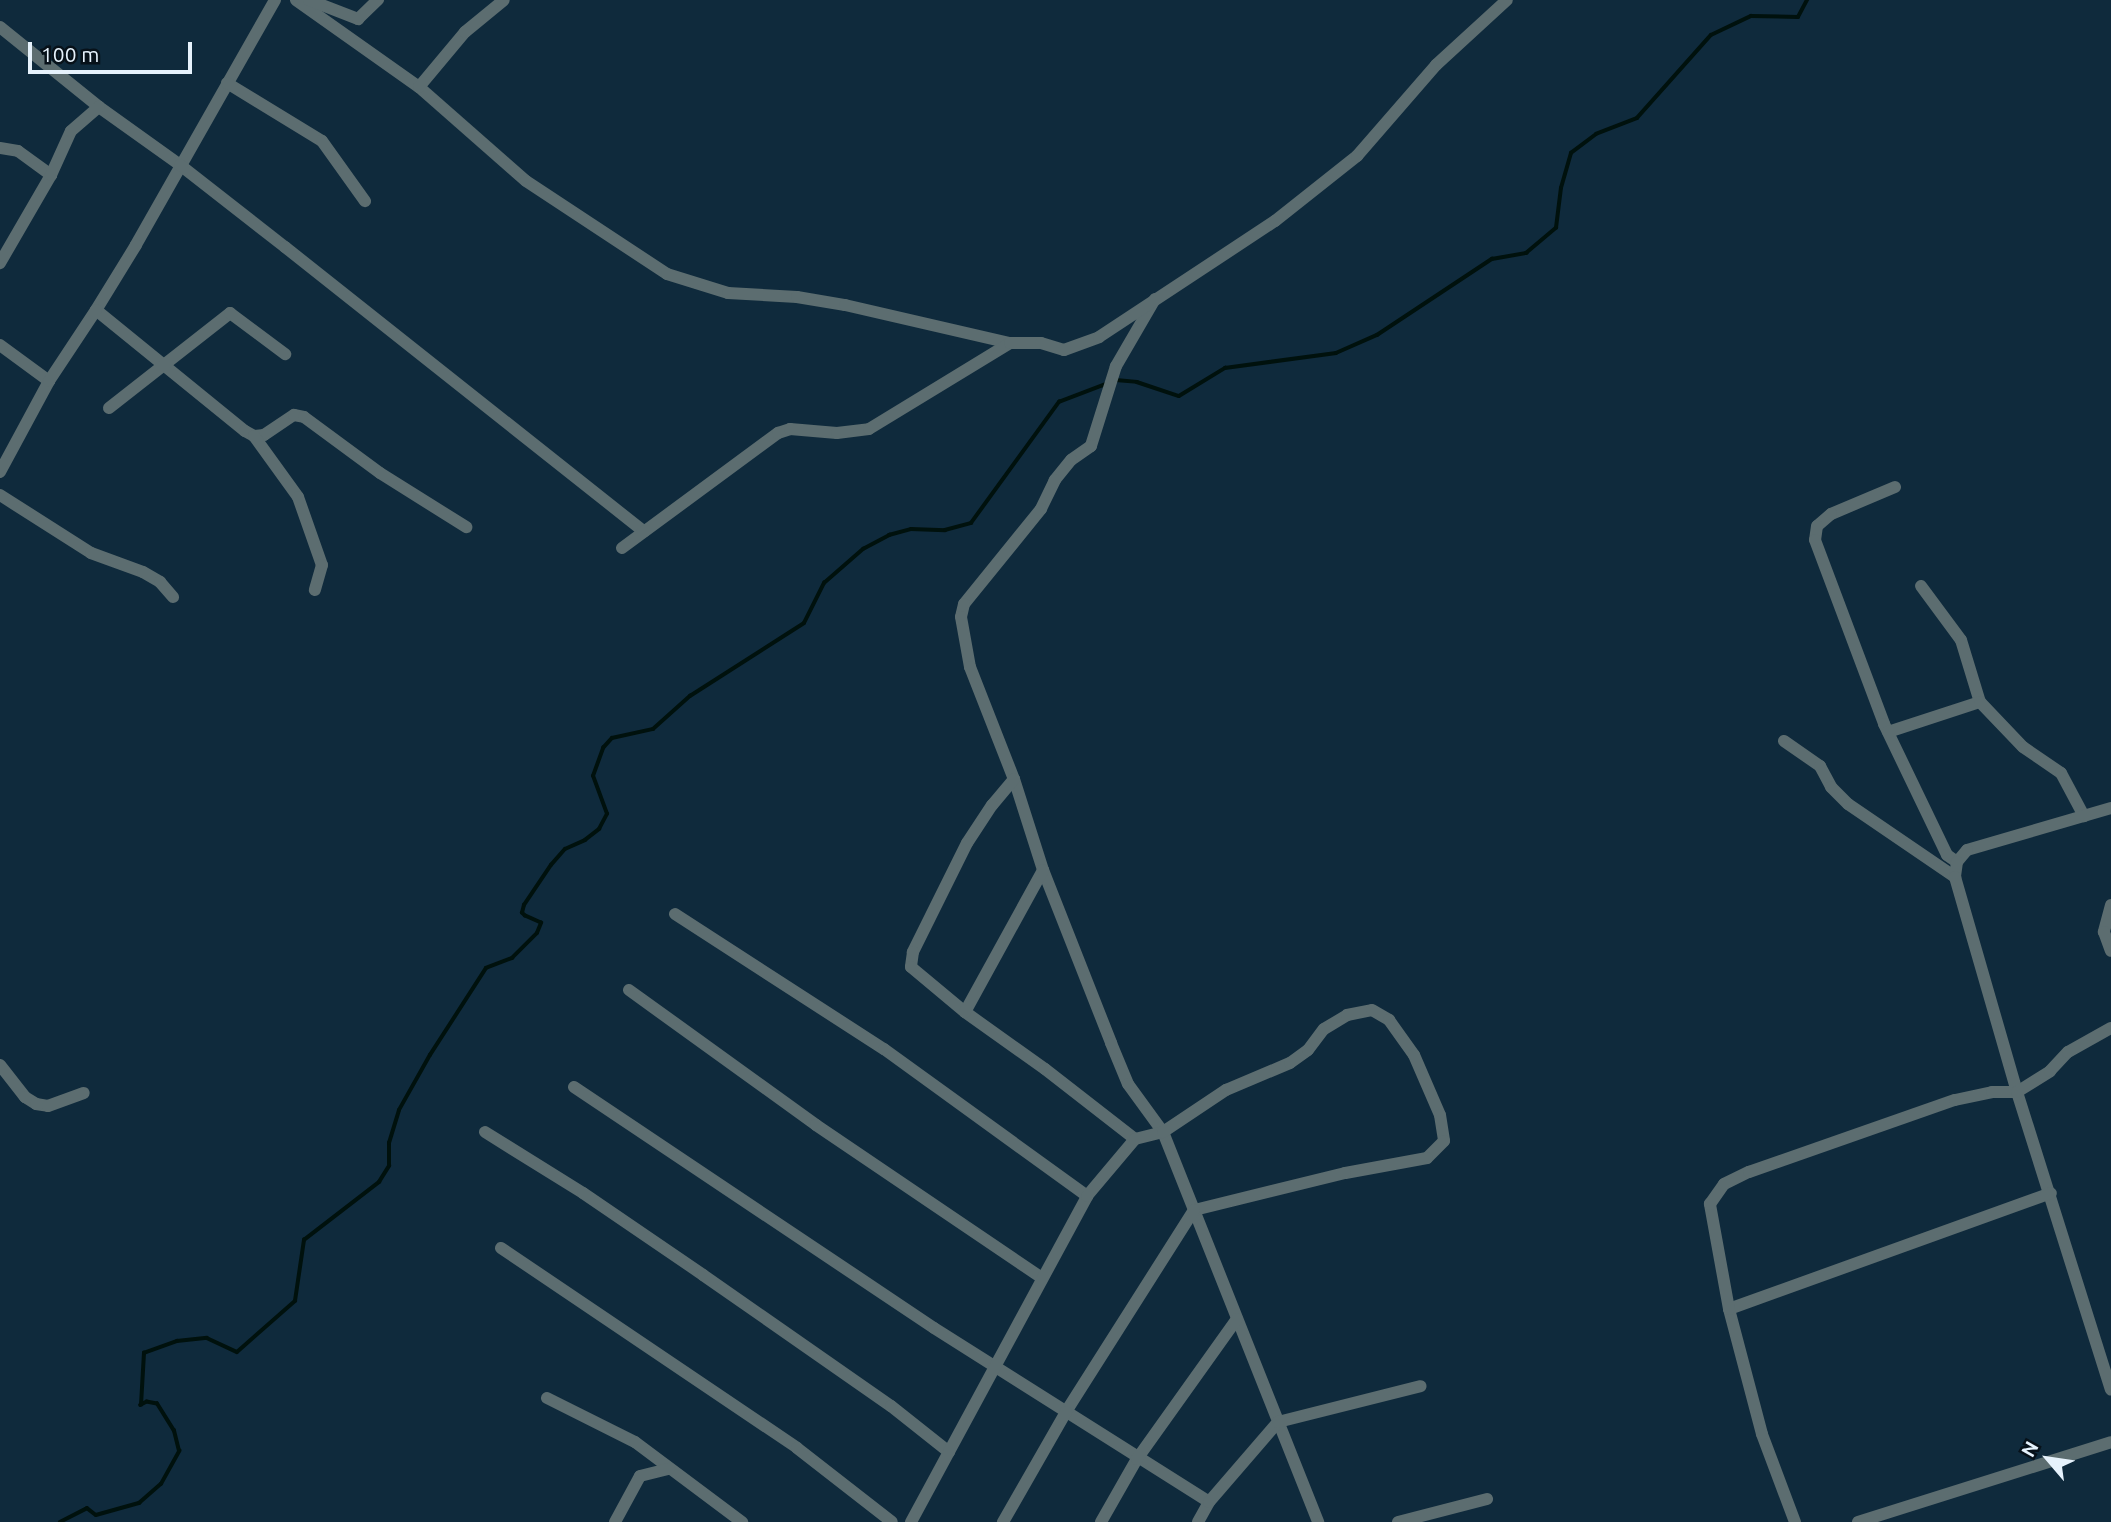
<!DOCTYPE html>
<style>
body{margin:0}
#map{position:relative;width:2111px;height:1522px;overflow:hidden;background:#0f2a3c;font-family:Ubuntu,sans-serif}
div>[style]{position:absolute}
.stream>*{height:3.5px;margin:-1.75px;padding:0 1.75px;transform-origin:1.75px;border-radius:1.75px;background:#00110d}
.minor>*{height:12px;margin:-6px;padding:0 6px;transform-origin:6px;border-radius:6px;background:#5c6d70}
span{translate:-50% -50%;white-space:nowrap;text-align:center;line-height:1.15;-webkit-text-stroke:5px #071119;paint-order:stroke}
.north{position:absolute;left:2013px;top:1424px;width:70px;height:70px;-webkit-text-stroke:5px #071119;paint-order:stroke;rotate:299deg;font-size:19px;font-weight:700;line-height:28px;text-align:center;color:#e6f2fc}
.north::after{content:'';display:block;margin:auto;width:24px;height:32px;background:#e6f2fc;clip-path:polygon(50% 0,100% 100%,50% 72%,0 100%)}
.scale{position:absolute;left:28px;top:42px;width:164px;height:32px;box-sizing:border-box;border:4px solid #e6f2fc;border-top:0;padding-left:9px;font-size:21px;line-height:24px;white-space:nowrap;color:#e6f2fc;-webkit-text-stroke:5px #071119;paint-order:stroke}
</style>
<div id="map">
<div class="stream">
<i style="left:1116px;top:380px;width:21px;rotate:5deg"></i>
<i style="left:1137px;top:382px;width:44px;rotate:18.4deg"></i>
<i style="left:1179px;top:396px;width:54px;rotate:-31.3deg"></i>
<i style="left:1225px;top:368px;width:112px;rotate:-7.7deg"></i>
<i style="left:1336px;top:353px;width:45px;rotate:-23.7deg"></i>
<i style="left:1377px;top:335px;width:138px;rotate:-33.5deg"></i>
<i style="left:1492px;top:259px;width:35px;rotate:-10deg"></i>
<i style="left:1526px;top:253px;width:39px;rotate:-40deg"></i>
<i style="left:1556px;top:228px;width:40px;rotate:-82.9deg"></i>
<i style="left:1561px;top:188px;width:36px;rotate:-74deg"></i>
<i style="left:1571px;top:153px;width:31px;rotate:-37deg"></i>
<i style="left:1596px;top:134px;width:44px;rotate:-21.3deg"></i>
<i style="left:1637px;top:118px;width:111px;rotate:-48.3deg"></i>
<i style="left:1711px;top:35px;width:44px;rotate:-25.4deg"></i>
<i style="left:1751px;top:16px;width:47px;rotate:1.2deg"></i>
<i style="left:1798px;top:17px;width:19px;rotate:-62deg"></i>
<i style="left:60px;top:1522px;width:30px;rotate:-27deg"></i>
<i style="left:87px;top:1508px;width:11px;rotate:38deg"></i>
<i style="left:96px;top:1515px;width:45px;rotate:-15.6deg"></i>
<i style="left:139px;top:1503px;width:29px;rotate:-41deg"></i>
<i style="left:161px;top:1484px;width:38px;rotate:-61deg"></i>
<i style="left:179px;top:1451px;width:21px;rotate:-104deg"></i>
<i style="left:174px;top:1431px;width:32px;rotate:-122deg"></i>
<i style="left:157px;top:1404px;width:10px;rotate:-169deg"></i>
<i style="left:147px;top:1402px;width:7px;rotate:153deg"></i>
<i style="left:141px;top:1405px;width:52px;rotate:-86.7deg"></i>
<i style="left:144px;top:1353px;width:35px;rotate:-20deg"></i>
<i style="left:177px;top:1341px;width:30px;rotate:-6deg"></i>
<i style="left:207px;top:1338px;width:33px;rotate:25deg"></i>
<i style="left:237px;top:1352px;width:77px;rotate:-41.3deg"></i>
<i style="left:295px;top:1301px;width:62px;rotate:-81.6deg"></i>
<i style="left:304px;top:1240px;width:95px;rotate:-37.7deg"></i>
<i style="left:379px;top:1182px;width:19px;rotate:-58deg"></i>
<i style="left:389px;top:1166px;width:23px;rotate:-90deg"></i>
<i style="left:389px;top:1143px;width:34px;rotate:-73deg"></i>
<i style="left:399px;top:1110px;width:63px;rotate:-60.6deg"></i>
<i style="left:430px;top:1055px;width:103px;rotate:-57.2deg"></i>
<i style="left:486px;top:968px;width:28px;rotate:-21deg"></i>
<i style="left:512px;top:958px;width:35px;rotate:-45deg"></i>
<i style="left:537px;top:933px;width:11px;rotate:-68deg"></i>
<i style="left:541px;top:923px;width:17px;rotate:-156deg"></i>
<i style="left:525px;top:916px;width:4px;rotate:-135deg"></i>
<i style="left:522px;top:913px;width:8px;rotate:-76deg"></i>
<i style="left:524px;top:905px;width:48px;rotate:-56deg"></i>
<i style="left:551px;top:865px;width:21px;rotate:-49deg"></i>
<i style="left:565px;top:849px;width:22px;rotate:-24deg"></i>
<i style="left:585px;top:840px;width:18px;rotate:-38deg"></i>
<i style="left:599px;top:829px;width:17px;rotate:-62deg"></i>
<i style="left:607px;top:814px;width:40px;rotate:-110.2deg"></i>
<i style="left:593px;top:776px;width:30px;rotate:-70deg"></i>
<i style="left:603px;top:748px;width:13px;rotate:-48deg"></i>
<i style="left:612px;top:738px;width:42px;rotate:-12.4deg"></i>
<i style="left:653px;top:729px;width:50px;rotate:-41.7deg"></i>
<i style="left:690px;top:696px;width:135px;rotate:-32.6deg"></i>
<i style="left:804px;top:623px;width:45px;rotate:-63.4deg"></i>
<i style="left:824px;top:583px;width:52px;rotate:-41.1deg"></i>
<i style="left:863px;top:549px;width:30px;rotate:-28deg"></i>
<i style="left:889px;top:535px;width:23px;rotate:-15deg"></i>
<i style="left:911px;top:529px;width:34px;rotate:2deg"></i>
<i style="left:945px;top:530px;width:27px;rotate:-15deg"></i>
<i style="left:971px;top:523px;width:150px;rotate:-54deg"></i>
<i style="left:1059px;top:402px;width:50px;rotate:-21deg"></i>
</div>
<div class="minor">
<i style="left:275px;top:0;width:282px;rotate:119.6deg"></i>
<i style="left:136px;top:245px;width:76px;rotate:121.6deg"></i>
<i style="left:96px;top:310px;width:192px;rotate:39.1deg"></i>
<i style="left:245px;top:431px;width:10px;rotate:29deg"></i>
<i style="left:254px;top:436px;width:10px;rotate:-6deg"></i>
<i style="left:264px;top:435px;width:36px;rotate:-34deg"></i>
<i style="left:294px;top:415px;width:10px;rotate:11deg"></i>
<i style="left:304px;top:417px;width:94px;rotate:36.4deg"></i>
<i style="left:380px;top:473px;width:102px;rotate:32.1deg"></i>
<i style="left:296px;top:0;width:151px;rotate:35.3deg"></i>
<i style="left:419px;top:87px;width:142px;rotate:41.3deg"></i>
<i style="left:526px;top:181px;width:169px;rotate:33.4deg"></i>
<i style="left:667px;top:274px;width:64px;rotate:17.3deg"></i>
<i style="left:728px;top:293px;width:69px;rotate:3.3deg"></i>
<i style="left:797px;top:297px;width:49px;rotate:9.5deg"></i>
<i style="left:845px;top:305px;width:169px;rotate:13deg"></i>
<i style="left:309px;top:0;width:53px;rotate:21.2deg"></i>
<i style="left:358px;top:19px;width:28px;rotate:-44deg"></i>
<i style="left:0;top:27px;width:127px;rotate:38.9deg"></i>
<i style="left:99px;top:107px;width:100px;rotate:35.6deg"></i>
<i style="left:180px;top:165px;width:133px;rotate:38deg"></i>
<i style="left:285px;top:247px;width:458px;rotate:38.4deg"></i>
<i style="left:227px;top:83px;width:111px;rotate:31.4deg"></i>
<i style="left:322px;top:141px;width:74px;rotate:54.4deg"></i>
<i style="left:419px;top:87px;width:72px;rotate:-50.1deg"></i>
<i style="left:465px;top:32px;width:50px;rotate:-39.4deg"></i>
<i style="left:0;top:148px;width:18px;rotate:9deg"></i>
<i style="left:18px;top:151px;width:41px;rotate:36deg"></i>
<i style="left:51px;top:175px;width:102px;rotate:120.1deg"></i>
<i style="left:51px;top:175px;width:48px;rotate:-65.6deg"></i>
<i style="left:71px;top:131px;width:37px;rotate:-41deg"></i>
<i style="left:1155px;top:299px;width:78px;rotate:120.2deg"></i>
<i style="left:1116px;top:366px;width:84px;rotate:107.4deg"></i>
<i style="left:1091px;top:446px;width:24px;rotate:145deg"></i>
<i style="left:1071px;top:460px;width:26px;rotate:129deg"></i>
<i style="left:1055px;top:480px;width:32px;rotate:116deg"></i>
<i style="left:1041px;top:509px;width:122px;rotate:129deg"></i>
<i style="left:964px;top:604px;width:13px;rotate:103deg"></i>
<i style="left:961px;top:617px;width:51px;rotate:79.8deg"></i>
<i style="left:970px;top:667px;width:120px;rotate:68.6deg"></i>
<i style="left:1014px;top:779px;width:96px;rotate:72.3deg"></i>
<i style="left:1043px;top:870px;width:186px;rotate:68.5deg"></i>
<i style="left:1111px;top:1043px;width:44px;rotate:67.5deg"></i>
<i style="left:1128px;top:1084px;width:59px;rotate:53.9deg"></i>
<i style="left:1163px;top:1132px;width:420px;rotate:68.3deg"></i>
<i style="left:0;top:345px;width:61px;rotate:36.3deg"></i>
<i style="left:109px;top:408px;width:154px;rotate:-38.1deg"></i>
<i style="left:230px;top:313px;width:69px;rotate:36.7deg"></i>
<i style="left:254px;top:436px;width:75px;rotate:54.2deg"></i>
<i style="left:298px;top:497px;width:72px;rotate:70.6deg"></i>
<i style="left:322px;top:565px;width:26px;rotate:106deg"></i>
<i style="left:0;top:472px;width:103px;rotate:-61.7deg"></i>
<i style="left:49px;top:381px;width:85px;rotate:-56.5deg"></i>
<i style="left:1895px;top:487px;width:69px;rotate:157.1deg"></i>
<i style="left:1831px;top:514px;width:18px;rotate:139deg"></i>
<i style="left:1817px;top:526px;width:14px;rotate:98deg"></i>
<i style="left:1815px;top:540px;width:197px;rotate:69.4deg"></i>
<i style="left:1884px;top:724px;width:145px;rotate:64.3deg"></i>
<i style="left:1947px;top:855px;width:12px;rotate:35deg"></i>
<i style="left:0;top:495px;width:108px;rotate:32.5deg"></i>
<i style="left:91px;top:553px;width:55px;rotate:20.1deg"></i>
<i style="left:143px;top:572px;width:20px;rotate:30deg"></i>
<i style="left:160px;top:582px;width:20px;rotate:49deg"></i>
<i style="left:622px;top:548px;width:194px;rotate:-36.4deg"></i>
<i style="left:778px;top:433px;width:13px;rotate:-18deg"></i>
<i style="left:790px;top:429px;width:47px;rotate:4.9deg"></i>
<i style="left:837px;top:433px;width:32px;rotate:-7deg"></i>
<i style="left:869px;top:429px;width:165px;rotate:-31.4deg"></i>
<i style="left:1010px;top:343px;width:31px"></i>
<i style="left:1041px;top:343px;width:24px;rotate:17deg"></i>
<i style="left:1064px;top:350px;width:37px;rotate:-20deg"></i>
<i style="left:1099px;top:337px;width:211px;rotate:-33.4deg"></i>
<i style="left:1275px;top:221px;width:105px;rotate:-38.4deg"></i>
<i style="left:1357px;top:156px;width:121px;rotate:-49deg"></i>
<i style="left:1436px;top:65px;width:96px;rotate:-42.5deg"></i>
<i style="left:1921px;top:586px;width:67px;rotate:53.5deg"></i>
<i style="left:1961px;top:640px;width:65px;rotate:73deg"></i>
<i style="left:1888px;top:732px;width:97px;rotate:-18.1deg"></i>
<i style="left:1980px;top:702px;width:62px;rotate:46.3deg"></i>
<i style="left:2023px;top:747px;width:46px;rotate:34.4deg"></i>
<i style="left:2061px;top:773px;width:49px;rotate:61.9deg"></i>
<i style="left:1784px;top:741px;width:44px;rotate:34.8deg"></i>
<i style="left:1820px;top:766px;width:24px;rotate:62deg"></i>
<i style="left:1831px;top:787px;width:24px;rotate:45deg"></i>
<i style="left:1848px;top:804px;width:130px;rotate:34.3deg"></i>
<i style="left:1014px;top:779px;width:34px;rotate:130deg"></i>
<i style="left:992px;top:805px;width:45px;rotate:123.3deg"></i>
<i style="left:967px;top:843px;width:122px;rotate:116.4deg"></i>
<i style="left:913px;top:952px;width:15px;rotate:98deg"></i>
<i style="left:911px;top:967px;width:70px;rotate:39.8deg"></i>
<i style="left:965px;top:1012px;width:98px;rotate:35.5deg"></i>
<i style="left:1045px;top:1069px;width:114px;rotate:37.9deg"></i>
<i style="left:2111px;top:808px;width:150px;rotate:163.7deg"></i>
<i style="left:1967px;top:850px;width:16px;rotate:130deg"></i>
<i style="left:1957px;top:862px;width:15px;rotate:98deg"></i>
<i style="left:1955px;top:877px;width:224px;rotate:73.9deg"></i>
<i style="left:2017px;top:1092px;width:312px;rotate:72.5deg"></i>
<i style="left:2111px;top:905px;width:28px;rotate:105deg"></i>
<i style="left:2104px;top:932px;width:20px;rotate:70deg"></i>
<i style="left:675px;top:914px;width:249px;rotate:32.9deg"></i>
<i style="left:884px;top:1049px;width:251px;rotate:35.9deg"></i>
<i style="left:629px;top:990px;width:231px;rotate:35.8deg"></i>
<i style="left:816px;top:1125px;width:273px;rotate:34.1deg"></i>
<i style="left:965px;top:1012px;width:162px;rotate:-61.2deg"></i>
<i style="left:0;top:1065px;width:41px;rotate:52deg"></i>
<i style="left:25px;top:1097px;width:13px;rotate:32deg"></i>
<i style="left:36px;top:1104px;width:12px;rotate:9deg"></i>
<i style="left:48px;top:1106px;width:38px;rotate:-20deg"></i>
<i style="left:574px;top:1087px;width:433px;rotate:33.8deg"></i>
<i style="left:934px;top:1328px;width:325px;rotate:32.3deg"></i>
<i style="left:485px;top:1132px;width:115px;rotate:31.9deg"></i>
<i style="left:583px;top:1193px;width:145px;rotate:34.3deg"></i>
<i style="left:703px;top:1275px;width:229px;rotate:34.9deg"></i>
<i style="left:891px;top:1406px;width:74px;rotate:38.4deg"></i>
<i style="left:501px;top:1248px;width:357px;rotate:34deg"></i>
<i style="left:797px;top:1448px;width:120px;rotate:37.9deg"></i>
<i style="left:1729px;top:1309px;width:342px;rotate:-19.8deg"></i>
<i style="left:547px;top:1398px;width:98px;rotate:26.6deg"></i>
<i style="left:635px;top:1442px;width:134px;rotate:36.8deg"></i>
<i style="left:615px;top:1522px;width:52px;rotate:-61.5deg"></i>
<i style="left:640px;top:1476px;width:30px;rotate:-14deg"></i>
<i style="left:911px;top:1522px;width:370px;rotate:-61.6deg"></i>
<i style="left:1087px;top:1196px;width:75px;rotate:-49.9deg"></i>
<i style="left:1135px;top:1139px;width:29px;rotate:-14deg"></i>
<i style="left:1163px;top:1132px;width:76px;rotate:-33.7deg"></i>
<i style="left:1226px;top:1090px;width:69px;rotate:-22.9deg"></i>
<i style="left:1290px;top:1063px;width:22px;rotate:-36deg"></i>
<i style="left:1308px;top:1050px;width:26px;rotate:-53deg"></i>
<i style="left:1324px;top:1029px;width:27px;rotate:-31deg"></i>
<i style="left:1347px;top:1015px;width:25px;rotate:-11deg"></i>
<i style="left:1372px;top:1010px;width:20px;rotate:30deg"></i>
<i style="left:1389px;top:1020px;width:43px;rotate:54.5deg"></i>
<i style="left:1414px;top:1055px;width:65px;rotate:66.6deg"></i>
<i style="left:1440px;top:1115px;width:26px;rotate:81deg"></i>
<i style="left:1444px;top:1141px;width:24px;rotate:135deg"></i>
<i style="left:1427px;top:1158px;width:83px;rotate:169.6deg"></i>
<i style="left:1345px;top:1173px;width:155px;rotate:166.2deg"></i>
<i style="left:1194px;top:1210px;width:239px;rotate:122.4deg"></i>
<i style="left:1066px;top:1412px;width:127px;rotate:119.8deg"></i>
<i style="left:1101px;top:1522px;width:73px;rotate:-60.3deg"></i>
<i style="left:1137px;top:1459px;width:172px;rotate:-54.5deg"></i>
<i style="left:1198px;top:1522px;width:23px;rotate:-61deg"></i>
<i style="left:1209px;top:1502px;width:106px;rotate:-49.2deg"></i>
<i style="left:1278px;top:1422px;width:147px;rotate:-14.1deg"></i>
<i style="left:1398px;top:1522px;width:92px;rotate:-14.5deg"></i>
<i style="left:1795px;top:1522px;width:94px;rotate:-110.6deg"></i>
<i style="left:1762px;top:1434px;width:129px;rotate:-104.8deg"></i>
<i style="left:1729px;top:1309px;width:107px;rotate:-100.3deg"></i>
<i style="left:1710px;top:1204px;width:24px;rotate:-55deg"></i>
<i style="left:1724px;top:1184px;width:28px;rotate:-26deg"></i>
<i style="left:1749px;top:1172px;width:218px;rotate:-19.3deg"></i>
<i style="left:1955px;top:1100px;width:38px;rotate:-12deg"></i>
<i style="left:1992px;top:1092px;width:25px"></i>
<i style="left:2017px;top:1092px;width:39px;rotate:-32deg"></i>
<i style="left:2050px;top:1071px;width:26px;rotate:-47deg"></i>
<i style="left:2068px;top:1052px;width:49px;rotate:-29.2deg"></i>
<i style="left:1858px;top:1522px;width:265px;rotate:-17.5deg"></i>
</div>
<div class="north">N</div>
<div class="scale">100 m</div>
</div>
